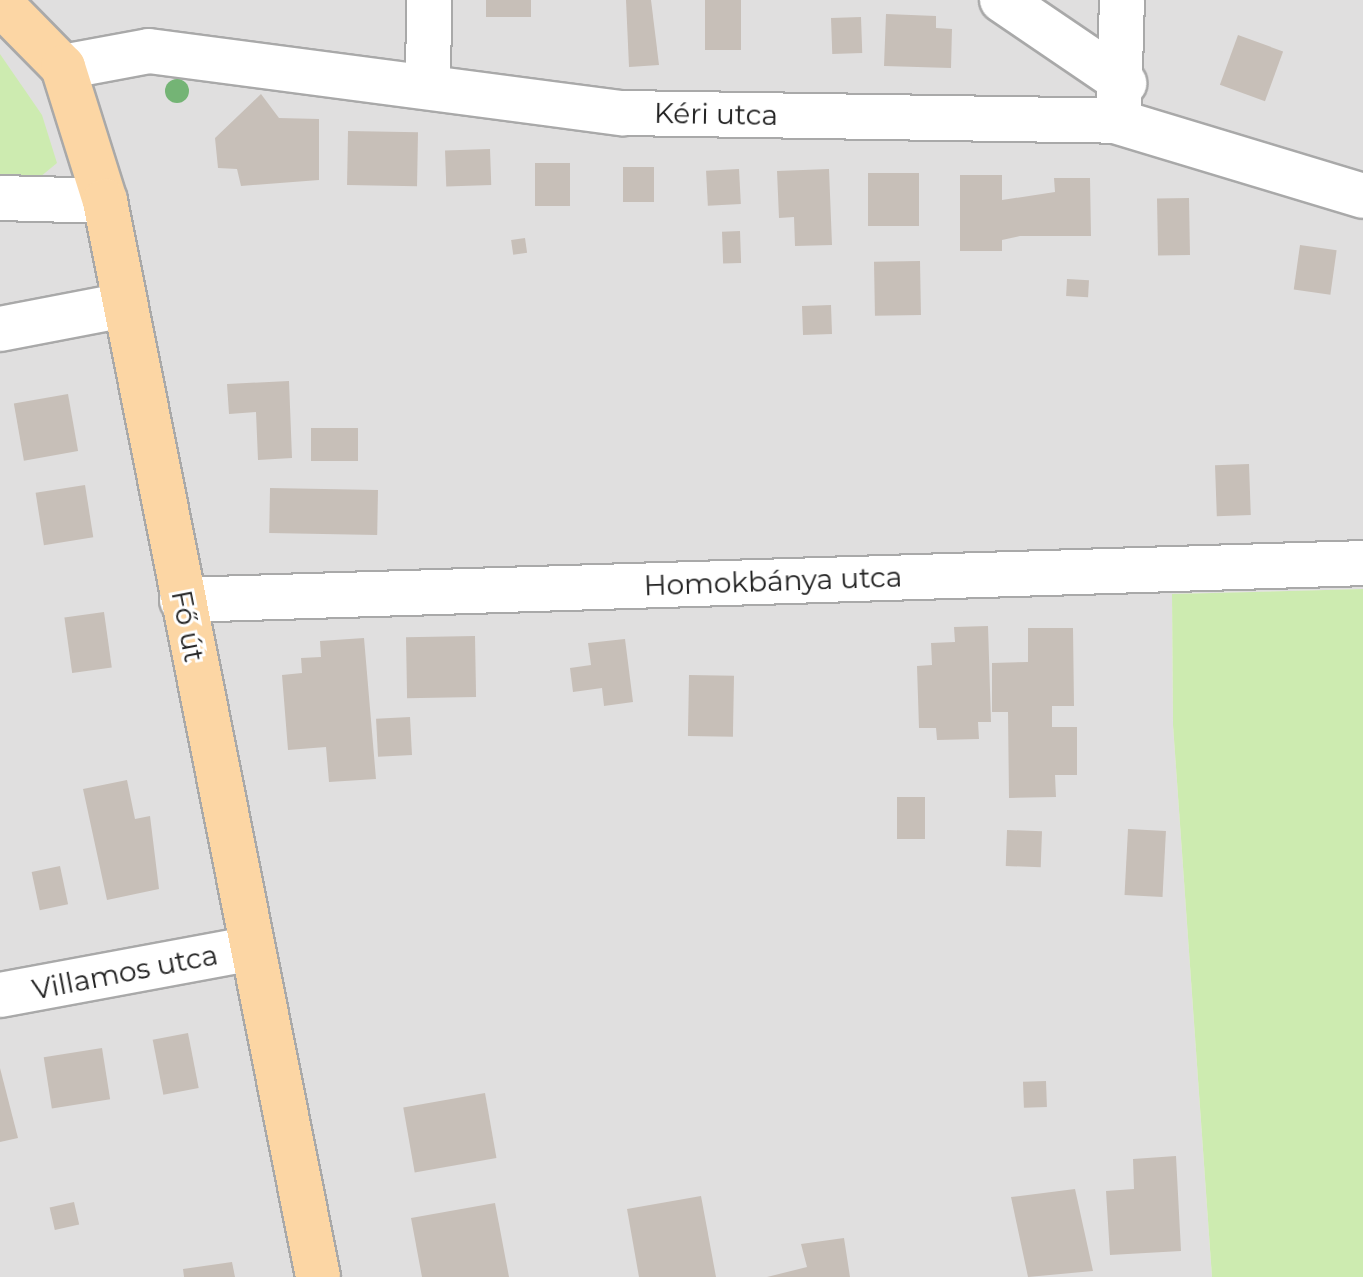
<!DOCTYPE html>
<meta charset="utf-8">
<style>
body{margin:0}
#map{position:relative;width:1363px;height:1277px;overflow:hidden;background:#f2efe9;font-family:Montserrat,sans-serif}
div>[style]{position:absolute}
.residential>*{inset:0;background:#e0dfdf}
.grass>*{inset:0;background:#cdebb0}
.building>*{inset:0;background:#c7bfb8;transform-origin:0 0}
.roads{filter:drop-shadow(2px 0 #a9a9a9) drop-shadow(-2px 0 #a9a9a9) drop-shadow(0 2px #a9a9a9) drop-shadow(0 -2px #a9a9a9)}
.minor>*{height:44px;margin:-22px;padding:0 22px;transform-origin:22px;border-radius:22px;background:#fff}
.major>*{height:44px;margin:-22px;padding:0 22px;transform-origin:22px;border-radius:22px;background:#fcd6a4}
.trees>*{width:24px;height:24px;margin:-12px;border-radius:50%;background:#74b475}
span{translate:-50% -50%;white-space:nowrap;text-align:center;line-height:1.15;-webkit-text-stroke:6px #fff;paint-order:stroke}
.street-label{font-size:28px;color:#222}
</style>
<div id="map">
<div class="residential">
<i style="clip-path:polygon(0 0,1363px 0,1363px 589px,1172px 594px,1173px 725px,1212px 1277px,0 1277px)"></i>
</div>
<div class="grass">
<i style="clip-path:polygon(0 54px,42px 115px,57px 163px,34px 182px,0 180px)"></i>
<i style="clip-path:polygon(1363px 589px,1363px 1277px,1212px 1277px,1173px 725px,1172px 594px)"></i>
</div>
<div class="building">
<i style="left:486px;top:0;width:45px;height:17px"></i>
<i style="clip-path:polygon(626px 0,651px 0,659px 65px,629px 67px)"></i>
<i style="left:705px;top:0;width:36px;height:50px"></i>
<i style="clip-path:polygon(886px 14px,936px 16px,936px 28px,952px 29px,951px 68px,884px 66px)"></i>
<i style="left:861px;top:17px;width:36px;height:30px;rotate:88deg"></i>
<i style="left:1238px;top:35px;width:48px;height:53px;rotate:20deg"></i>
<i style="clip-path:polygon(261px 94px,279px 118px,319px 119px,319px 180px,241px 186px,237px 169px,218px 168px,215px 138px)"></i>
<i style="left:348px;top:131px;width:70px;height:54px;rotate:1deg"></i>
<i style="left:490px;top:149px;width:36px;height:45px;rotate:88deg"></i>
<i style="left:535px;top:163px;width:35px;height:43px"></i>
<i style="left:623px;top:167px;width:31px;height:35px"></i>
<i style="left:739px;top:169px;width:35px;height:33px;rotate:87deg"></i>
<i style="clip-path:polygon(829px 169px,832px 245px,795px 246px,794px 217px,779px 218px,777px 171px)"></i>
<i style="left:868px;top:173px;width:51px;height:53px"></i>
<i style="clip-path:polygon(960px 175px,1002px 175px,1002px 200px,1055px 192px,1054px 178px,1090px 178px,1091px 236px,1020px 236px,1002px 240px,1002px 251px,960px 251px)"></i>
<i style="left:1189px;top:198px;width:57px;height:32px;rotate:89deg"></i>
<i style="left:740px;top:231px;width:32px;height:18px;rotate:88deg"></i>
<i style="left:525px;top:238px;width:15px;height:14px;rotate:82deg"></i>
<i style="left:1300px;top:245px;width:37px;height:45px;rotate:8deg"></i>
<i style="left:920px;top:261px;width:54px;height:46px;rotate:89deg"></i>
<i style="left:1067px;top:279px;width:22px;height:17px;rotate:3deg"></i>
<i style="left:831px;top:305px;width:29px;height:29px;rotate:88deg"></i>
<i style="clip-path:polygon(289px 381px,292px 458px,258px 460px,256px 412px,229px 414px,227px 384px)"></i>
<i style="left:68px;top:394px;width:58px;height:55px;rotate:80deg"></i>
<i style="left:311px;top:428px;width:47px;height:33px"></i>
<i style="left:1249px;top:464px;width:51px;height:34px;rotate:88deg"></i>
<i style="left:85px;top:485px;width:53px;height:50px;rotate:81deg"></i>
<i style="left:270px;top:488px;width:108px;height:45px;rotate:1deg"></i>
<i style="left:104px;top:612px;width:56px;height:40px;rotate:82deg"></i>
<i style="clip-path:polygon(988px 626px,991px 722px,978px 722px,979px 739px,937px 740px,936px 728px,919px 728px,917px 666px,932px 665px,931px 643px,955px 642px,954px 627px)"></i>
<i style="clip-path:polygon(1028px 628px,1073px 628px,1074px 706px,1052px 706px,1052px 727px,1077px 727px,1077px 775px,1055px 775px,1056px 797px,1009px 798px,1008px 712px,992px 712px,992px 663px,1028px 662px)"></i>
<i style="left:475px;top:636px;width:61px;height:69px;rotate:89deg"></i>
<i style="clip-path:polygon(364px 638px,376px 779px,329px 782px,326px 747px,288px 750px,282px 675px,302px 673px,301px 658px,321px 657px,320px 641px)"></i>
<i style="clip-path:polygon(625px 639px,633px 702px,604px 706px,602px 688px,573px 692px,570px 668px,591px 665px,588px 643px)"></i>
<i style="left:689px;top:675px;width:45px;height:61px;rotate:1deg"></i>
<i style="left:410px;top:717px;width:38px;height:34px;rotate:87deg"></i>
<i style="clip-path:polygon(127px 780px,135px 819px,150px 816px,159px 889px,107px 900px,83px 789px)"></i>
<i style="left:897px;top:797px;width:28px;height:42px"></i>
<i style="left:1128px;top:829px;width:38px;height:66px;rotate:3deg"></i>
<i style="left:1007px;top:830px;width:35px;height:36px;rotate:2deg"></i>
<i style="left:60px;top:866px;width:39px;height:29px;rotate:78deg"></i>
<i style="left:188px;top:1033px;width:56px;height:36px;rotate:79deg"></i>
<i style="left:102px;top:1048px;width:52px;height:59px;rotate:81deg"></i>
<i style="clip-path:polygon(0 1068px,18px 1138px,0 1142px)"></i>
<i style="left:1046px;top:1081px;width:26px;height:23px;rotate:88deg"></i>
<i style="left:485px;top:1093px;width:66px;height:83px;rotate:80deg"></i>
<i style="clip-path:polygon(1176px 1156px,1181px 1251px,1110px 1255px,1106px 1191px,1134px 1189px,1133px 1159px)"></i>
<i style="clip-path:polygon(1075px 1189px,1093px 1271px,1028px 1277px,1011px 1197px)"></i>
<i style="clip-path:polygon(701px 1196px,716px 1277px,639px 1277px,627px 1209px)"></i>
<i style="left:74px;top:1202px;width:23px;height:25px;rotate:77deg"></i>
<i style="clip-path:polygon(495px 1203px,509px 1277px,422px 1277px,411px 1218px)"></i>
<i style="clip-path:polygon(844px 1238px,850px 1277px,767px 1277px,807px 1267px,801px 1244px)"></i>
<i style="clip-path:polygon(232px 1262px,235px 1277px,184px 1277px,183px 1269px)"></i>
</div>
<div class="roads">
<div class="minor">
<i style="left:1002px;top:0;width:148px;rotate:34.2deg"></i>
<i style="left:63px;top:67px;width:87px;rotate:-10.5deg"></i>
<i style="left:149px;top:51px;width:478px;rotate:7.5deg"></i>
<i style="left:623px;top:113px;width:492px;rotate:0.9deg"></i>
<i style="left:1115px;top:121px;width:259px;rotate:16.8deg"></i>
<i style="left:428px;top:87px;width:87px;rotate:-89.3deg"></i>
<i style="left:1119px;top:105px;width:105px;rotate:-88.4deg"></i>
<i style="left:0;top:198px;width:105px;rotate:1.6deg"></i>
<i style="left:0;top:329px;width:127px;rotate:-10.9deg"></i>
<i style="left:182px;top:600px;width:1182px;rotate:-1.79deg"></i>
<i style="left:0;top:995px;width:253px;rotate:-10.5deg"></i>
</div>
<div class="major">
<i style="left:0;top:3px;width:90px;rotate:45.5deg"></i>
<i style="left:63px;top:67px;width:140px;rotate:72.6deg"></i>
<i style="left:105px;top:201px;width:1097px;rotate:78.8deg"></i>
</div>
</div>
<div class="trees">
<i style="left:177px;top:91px"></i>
</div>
<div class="street-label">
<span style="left:716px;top:114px;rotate:1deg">Kéri utca</span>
<span style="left:773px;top:581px;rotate:-2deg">Homokbánya utca</span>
<span style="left:188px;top:626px;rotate:79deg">Fő út</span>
<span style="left:125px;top:972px;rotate:-11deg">Villamos utca</span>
</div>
</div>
